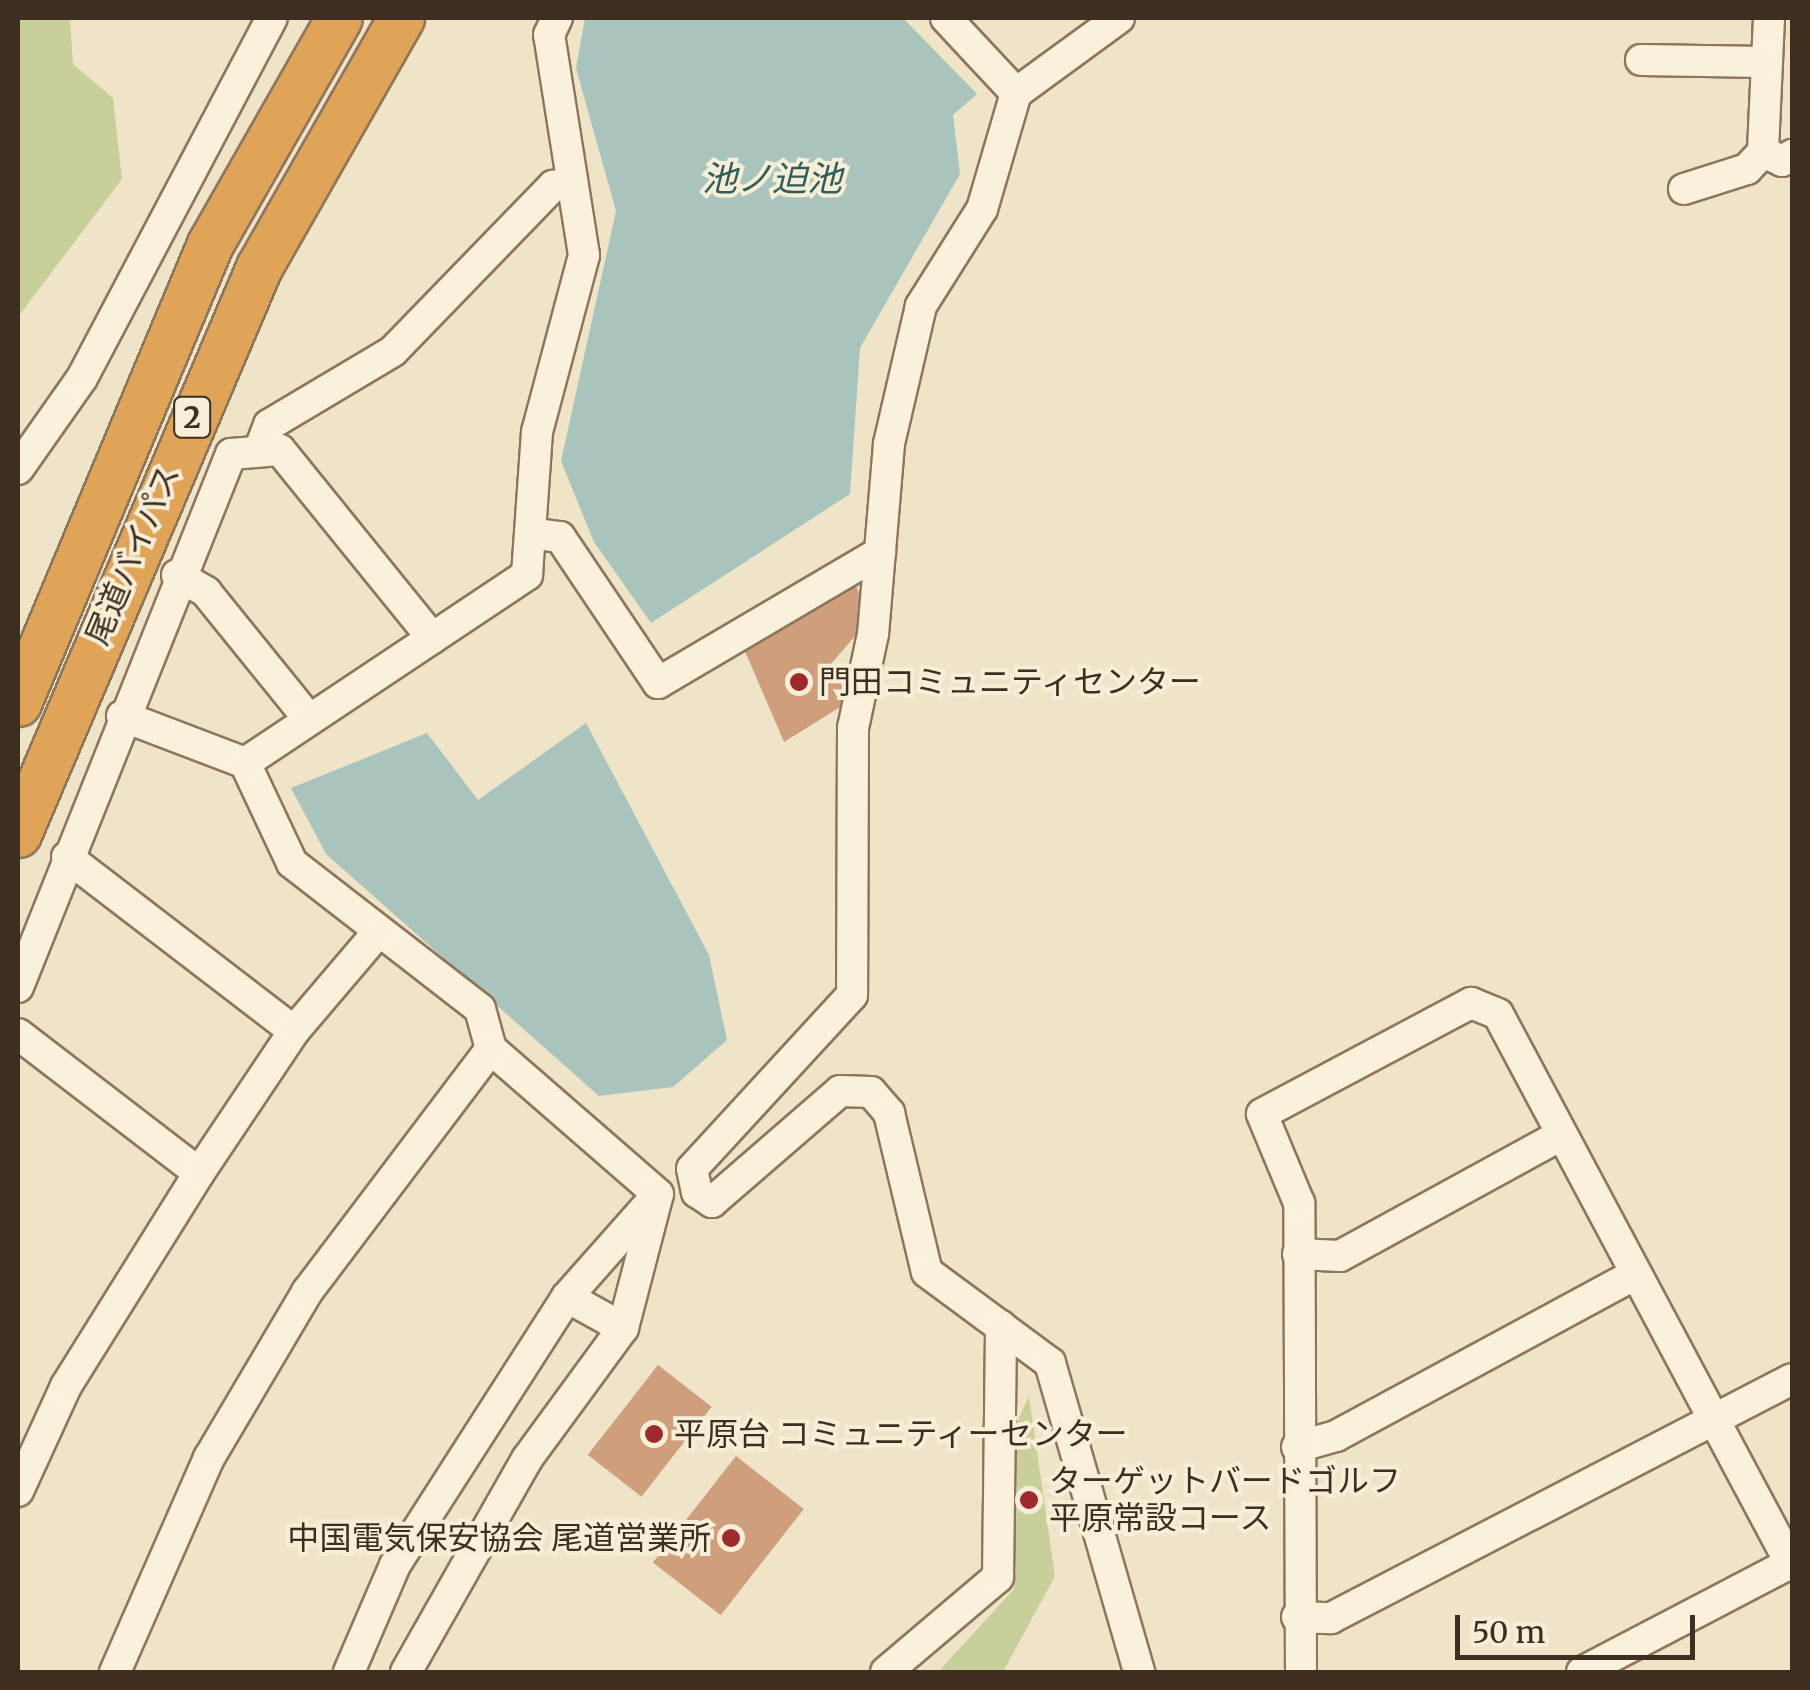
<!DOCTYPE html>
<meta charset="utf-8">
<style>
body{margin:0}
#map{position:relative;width:1810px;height:1690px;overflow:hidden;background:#f0e4c8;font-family:Merriweather,"Noto Sans JP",serif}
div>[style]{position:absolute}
.green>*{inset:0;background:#c9cf9b}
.water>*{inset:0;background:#a9c4bc}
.building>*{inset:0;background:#cf9f7d;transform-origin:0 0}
.roads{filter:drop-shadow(2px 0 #8d765c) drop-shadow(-2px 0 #8d765c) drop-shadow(0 2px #8d765c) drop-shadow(0 -2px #8d765c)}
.minor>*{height:30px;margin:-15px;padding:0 15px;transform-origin:15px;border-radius:15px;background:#faf1dc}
.highway>*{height:45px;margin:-22.5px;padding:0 22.5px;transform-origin:22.5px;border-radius:22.5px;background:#e0a458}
.dots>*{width:28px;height:28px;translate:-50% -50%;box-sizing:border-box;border:5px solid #f7eed8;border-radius:50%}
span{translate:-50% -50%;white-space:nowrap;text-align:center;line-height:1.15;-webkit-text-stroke:8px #f7eed8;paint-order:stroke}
.shield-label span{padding:2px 8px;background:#f7eed8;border:2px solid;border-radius:8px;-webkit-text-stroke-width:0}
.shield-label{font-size:30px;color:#3d2e20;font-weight:700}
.street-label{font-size:32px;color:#3d2e20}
.poi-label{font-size:32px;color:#3d2e20}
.left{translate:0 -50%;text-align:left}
.right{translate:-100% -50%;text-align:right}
.water-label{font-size:35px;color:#2f5d5a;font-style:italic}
.frame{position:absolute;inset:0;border:20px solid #3d2e20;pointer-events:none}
.scale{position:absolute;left:1455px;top:1615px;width:240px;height:45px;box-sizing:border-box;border:5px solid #3d2e20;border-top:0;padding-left:12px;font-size:30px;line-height:35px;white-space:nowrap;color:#3d2e20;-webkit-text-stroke:8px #f7eed8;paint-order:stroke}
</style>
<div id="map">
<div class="green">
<i style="clip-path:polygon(18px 18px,70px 18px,73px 64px,113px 98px,122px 179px,18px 317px)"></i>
<i style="clip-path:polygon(1029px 1396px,1055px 1576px,1003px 1672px,938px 1672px,1014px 1589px,1016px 1424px)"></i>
</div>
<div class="water">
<i style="clip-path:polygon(585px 18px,903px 18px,977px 94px,953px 115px,960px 174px,860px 348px,850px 494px,651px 623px,594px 542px,561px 461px,616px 211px,576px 68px)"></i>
<i style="clip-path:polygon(586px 723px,709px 955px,727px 1040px,673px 1087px,599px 1096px,326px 854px,291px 788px,427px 733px,478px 800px)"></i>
</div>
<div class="building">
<i style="clip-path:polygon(856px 585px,868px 621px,831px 664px,850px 701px,784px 742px,744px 649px)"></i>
<i style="left:658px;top:1365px;width:68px;height:114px;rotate:38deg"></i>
<i style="left:736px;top:1456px;width:86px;height:135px;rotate:38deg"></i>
</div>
<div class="roads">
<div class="minor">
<i style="left:946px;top:18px;width:103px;rotate:47deg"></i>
<i style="left:1119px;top:18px;width:127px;rotate:143.9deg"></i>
<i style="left:1016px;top:93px;width:121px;rotate:106.3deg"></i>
<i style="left:982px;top:209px;width:115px;rotate:122.2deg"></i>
<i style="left:921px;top:306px;width:142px;rotate:103.1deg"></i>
<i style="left:889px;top:444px;width:191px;rotate:94.8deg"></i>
<i style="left:873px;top:634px;width:96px;rotate:102deg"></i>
<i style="left:853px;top:728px;width:267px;rotate:90.2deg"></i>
<i style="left:852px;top:995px;width:236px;rotate:132.6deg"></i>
<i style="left:692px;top:1169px;width:24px;rotate:78deg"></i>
<i style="left:697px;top:1192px;width:18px;rotate:34deg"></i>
<i style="left:712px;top:1202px;width:169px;rotate:-40.9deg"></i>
<i style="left:840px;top:1091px;width:31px;rotate:2deg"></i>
<i style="left:871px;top:1092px;width:28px;rotate:49deg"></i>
<i style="left:889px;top:1113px;width:163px;rotate:76.6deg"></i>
<i style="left:927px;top:1272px;width:153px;rotate:36.5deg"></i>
<i style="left:1050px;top:1363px;width:322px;rotate:73.9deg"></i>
<i style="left:1769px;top:18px;width:134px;rotate:92.6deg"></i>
<i style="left:1763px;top:152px;width:21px;rotate:25deg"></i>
<i style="left:1782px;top:161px;width:12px;rotate:-31deg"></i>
<i style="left:1641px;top:60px;width:125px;rotate:0.9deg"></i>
<i style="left:1684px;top:189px;width:66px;rotate:-17.6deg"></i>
<i style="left:1747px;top:169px;width:23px;rotate:-47deg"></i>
<i style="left:259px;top:451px;width:28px;rotate:-69deg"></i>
<i style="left:269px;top:425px;width:144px;rotate:-30.8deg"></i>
<i style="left:393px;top:351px;width:230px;rotate:-45.9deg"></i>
<i style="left:553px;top:186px;width:18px;rotate:-9deg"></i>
<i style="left:18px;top:469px;width:111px;rotate:-54.9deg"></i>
<i style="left:82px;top:378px;width:407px;rotate:-62.2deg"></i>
<i style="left:530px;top:533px;width:30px;rotate:8deg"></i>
<i style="left:560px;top:537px;width:176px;rotate:56.1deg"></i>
<i style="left:658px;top:683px;width:258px;rotate:-30.5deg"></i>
<i style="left:177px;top:575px;width:34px;rotate:30deg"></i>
<i style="left:206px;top:592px;width:164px;rotate:51deg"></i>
<i style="left:122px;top:716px;width:132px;rotate:20.9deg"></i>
<i style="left:245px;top:763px;width:110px;rotate:64.8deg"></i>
<i style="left:292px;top:863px;width:238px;rotate:37.8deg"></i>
<i style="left:480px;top:1009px;width:41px;rotate:74.6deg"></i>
<i style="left:491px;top:1049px;width:221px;rotate:41deg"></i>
<i style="left:245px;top:763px;width:339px;rotate:-33.7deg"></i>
<i style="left:527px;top:575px;width:143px;rotate:-86deg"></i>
<i style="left:537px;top:432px;width:183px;rotate:-75.1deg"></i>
<i style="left:584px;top:255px;width:223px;rotate:-99deg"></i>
<i style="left:549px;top:35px;width:19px;rotate:-65deg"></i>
<i style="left:67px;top:857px;width:286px;rotate:37.5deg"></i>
<i style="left:18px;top:987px;width:574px;rotate:-68.22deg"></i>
<i style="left:231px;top:454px;width:49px;rotate:-4.7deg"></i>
<i style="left:280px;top:450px;width:242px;rotate:51deg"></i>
<i style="left:18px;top:1034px;width:228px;rotate:37.5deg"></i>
<i style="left:1298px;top:1254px;width:42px;rotate:2.7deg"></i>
<i style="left:1340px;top:1256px;width:252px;rotate:-28.7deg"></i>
<i style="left:567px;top:1297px;width:64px;rotate:29deg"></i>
<i style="left:1297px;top:1447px;width:41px;rotate:-15.8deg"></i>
<i style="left:1336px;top:1436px;width:340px;rotate:-28.4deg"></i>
<i style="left:18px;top:1491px;width:115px;rotate:-65.4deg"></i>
<i style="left:66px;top:1386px;width:251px;rotate:-58deg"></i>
<i style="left:199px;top:1173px;width:171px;rotate:-56.2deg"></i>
<i style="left:294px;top:1031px;width:131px;rotate:-49.6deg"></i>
<i style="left:1297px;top:1617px;width:34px;rotate:2deg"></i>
<i style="left:1331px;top:1618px;width:519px;rotate:-27.4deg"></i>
<i style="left:115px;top:1672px;width:234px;rotate:-66.3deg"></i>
<i style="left:209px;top:1458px;width:193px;rotate:-59.4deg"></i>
<i style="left:307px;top:1292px;width:305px;rotate:-52.9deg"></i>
<i style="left:349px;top:1672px;width:116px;rotate:-66.7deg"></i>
<i style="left:395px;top:1565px;width:318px;rotate:-57.3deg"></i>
<i style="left:567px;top:1297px;width:137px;rotate:-48.5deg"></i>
<i style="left:406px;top:1672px;width:245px;rotate:-60.4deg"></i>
<i style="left:527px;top:1459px;width:162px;rotate:-53.8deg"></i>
<i style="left:623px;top:1328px;width:138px;rotate:-75.4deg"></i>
<i style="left:886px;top:1672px;width:147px;rotate:-40.3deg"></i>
<i style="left:998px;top:1577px;width:251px;rotate:-89.3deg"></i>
<i style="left:1301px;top:1672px;width:469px;rotate:-90.2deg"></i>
<i style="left:1299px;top:1203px;width:96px;rotate:-112.6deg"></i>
<i style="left:1262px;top:1114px;width:237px;rotate:-28deg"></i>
<i style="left:1471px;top:1003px;width:29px;rotate:22deg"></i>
<i style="left:1498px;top:1014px;width:625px;rotate:61.96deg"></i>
<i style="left:1582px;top:1672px;width:237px;rotate:-27.6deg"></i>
</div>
<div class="highway">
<i style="left:18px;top:703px;width:498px;rotate:-67.3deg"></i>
<i style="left:210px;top:244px;width:260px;rotate:-60.3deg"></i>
<i style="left:18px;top:834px;width:616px;rotate:-66.97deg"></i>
<i style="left:259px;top:267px;width:287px;rotate:-60.3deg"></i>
</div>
</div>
<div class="dots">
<i style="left:799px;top:682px;background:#9e2a2b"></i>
<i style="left:654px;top:1434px;background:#9e2a2b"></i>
<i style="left:1029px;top:1500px;background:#9e2a2b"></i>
<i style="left:731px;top:1538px;background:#9e2a2b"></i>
</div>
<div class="shield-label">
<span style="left:192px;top:417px">2</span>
</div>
<div class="street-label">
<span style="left:133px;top:555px;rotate:-67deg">尾道バイパス</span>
</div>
<div class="poi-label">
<span class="left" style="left:819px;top:682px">門田コミュニティセンター</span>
<span class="left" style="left:674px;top:1434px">平原台 コミュニティーセンター</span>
<span class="left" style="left:1049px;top:1500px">ターゲットバードゴルフ<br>平原常設コース</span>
<span class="right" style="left:711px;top:1538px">中国電気保安協会 尾道営業所</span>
</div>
<div class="water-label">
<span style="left:772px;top:179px">池ノ迫池</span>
</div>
<div class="frame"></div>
<div class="scale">50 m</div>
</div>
